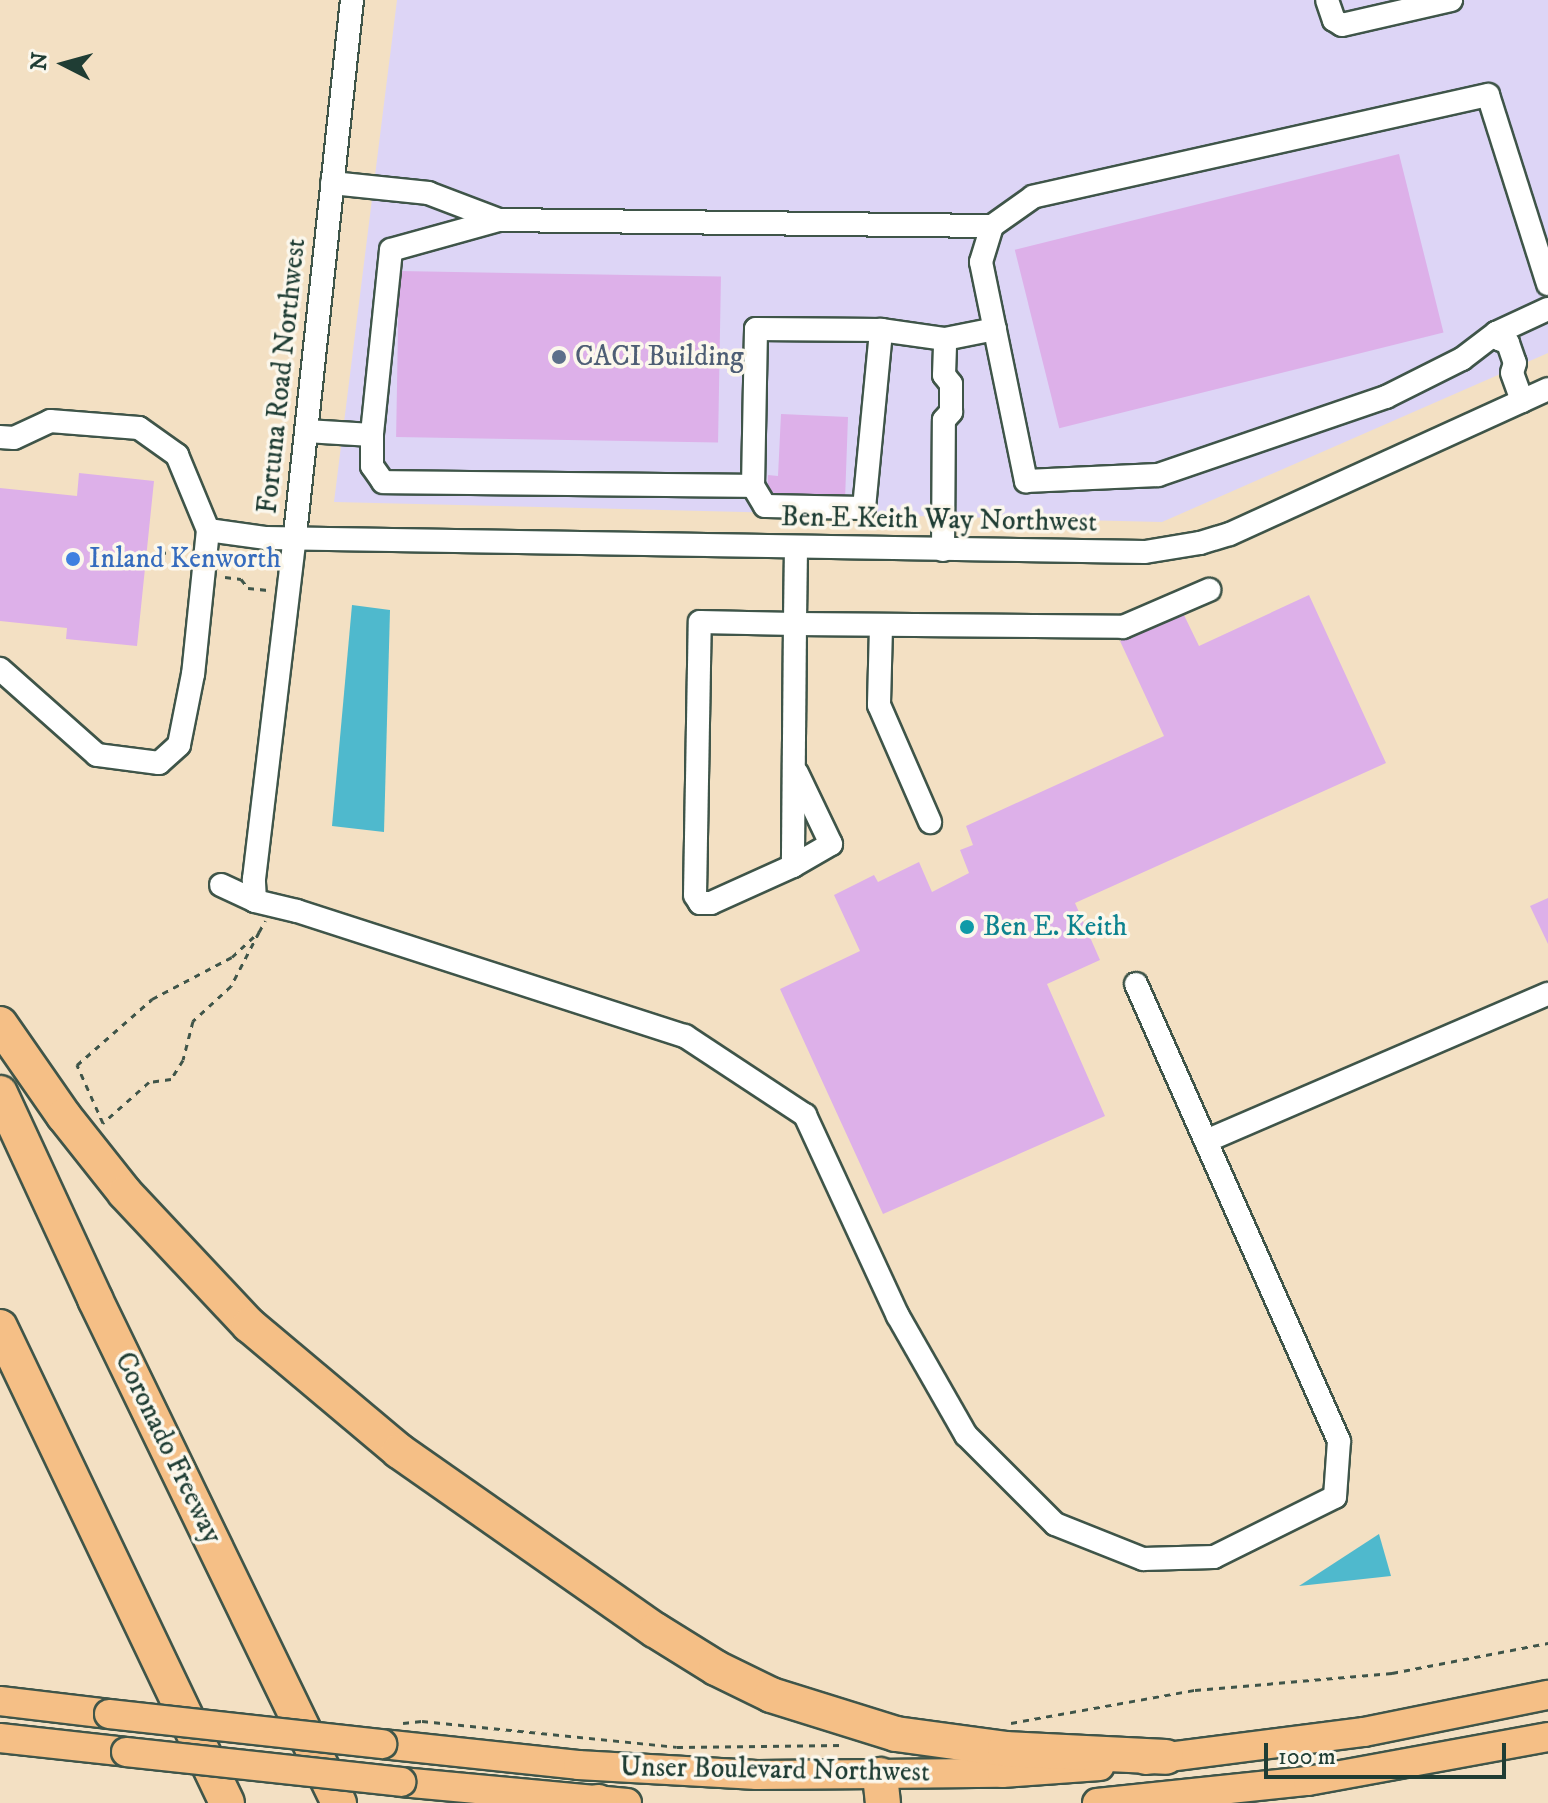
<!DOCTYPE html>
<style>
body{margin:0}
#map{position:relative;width:1548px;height:1803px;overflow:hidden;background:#f3e0c3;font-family:"IM FELL DW Pica",serif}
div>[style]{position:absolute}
.built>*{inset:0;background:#ddd5f6}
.water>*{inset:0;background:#4fb9cd}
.building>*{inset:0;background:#ddb0e9;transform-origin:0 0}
.path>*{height:3px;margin-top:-1.5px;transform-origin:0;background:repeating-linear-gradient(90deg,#3f5549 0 6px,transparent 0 12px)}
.roads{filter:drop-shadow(2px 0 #3f5549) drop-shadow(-2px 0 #3f5549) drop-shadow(0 2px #3f5549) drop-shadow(0 -2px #3f5549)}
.minor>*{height:22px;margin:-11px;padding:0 11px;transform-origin:11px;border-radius:11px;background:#fff}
.major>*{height:28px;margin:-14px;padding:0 14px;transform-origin:14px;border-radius:14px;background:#f5bf86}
.highway>*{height:34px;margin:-17px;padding:0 17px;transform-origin:17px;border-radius:17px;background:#f5bf86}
.bridges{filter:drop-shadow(2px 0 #3f5549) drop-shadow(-2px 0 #3f5549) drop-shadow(0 2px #3f5549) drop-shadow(0 -2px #3f5549)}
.major-bridge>*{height:28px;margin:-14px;padding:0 14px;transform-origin:14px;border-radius:14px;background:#f5bf86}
.dots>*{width:22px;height:22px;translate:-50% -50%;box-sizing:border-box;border:4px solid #fbf7ec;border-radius:50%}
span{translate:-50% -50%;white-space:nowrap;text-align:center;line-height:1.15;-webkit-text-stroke:7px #fbf7ec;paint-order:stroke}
.service-label{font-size:28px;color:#4e5e75}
.left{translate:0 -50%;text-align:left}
.street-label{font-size:28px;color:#1f3d34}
.shop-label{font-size:28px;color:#366cbe}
.culture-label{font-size:28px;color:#0d838f}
.north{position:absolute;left:24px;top:24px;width:80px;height:80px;-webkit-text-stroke:6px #fbf7ec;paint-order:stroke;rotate:276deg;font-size:22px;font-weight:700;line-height:32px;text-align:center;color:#1f3d34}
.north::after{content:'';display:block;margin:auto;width:28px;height:36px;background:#1f3d34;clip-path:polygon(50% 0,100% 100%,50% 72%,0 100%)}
.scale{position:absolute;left:1264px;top:1743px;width:242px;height:36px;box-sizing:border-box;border:4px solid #1f3d34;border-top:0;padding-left:10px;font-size:24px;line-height:28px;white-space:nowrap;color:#1f3d34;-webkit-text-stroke:6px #fbf7ec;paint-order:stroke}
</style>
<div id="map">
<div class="built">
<i style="clip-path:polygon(397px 0,1548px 0,1548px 353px,1162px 522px,334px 502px)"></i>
</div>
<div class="water">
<i style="clip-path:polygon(352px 605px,390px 610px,384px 832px,332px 826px)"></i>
<i style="clip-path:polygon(1379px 1534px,1391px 1576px,1299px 1586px)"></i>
</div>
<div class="building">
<i style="left:1399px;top:154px;width:184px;height:396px;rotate:76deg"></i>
<i style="left:399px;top:271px;width:322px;height:166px;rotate:1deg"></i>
<i style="clip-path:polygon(781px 414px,848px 417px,845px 500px,767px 498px,768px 475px,778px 476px)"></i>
<i style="clip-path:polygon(79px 473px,154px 481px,137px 646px,66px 639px,67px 628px,0 621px,0 488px,77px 496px)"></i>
<i style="clip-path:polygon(1309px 595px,1386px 763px,1075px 903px,1100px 960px,1047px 984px,1105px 1116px,883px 1214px,780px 989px,860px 951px,834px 895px,874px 875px,878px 882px,919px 862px,932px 892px,969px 873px,960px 850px,973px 845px,966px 826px,1164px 736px,1120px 641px,1183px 613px,1199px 646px)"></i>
<i style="clip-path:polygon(1548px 898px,1548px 944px,1530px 906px)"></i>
</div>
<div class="path">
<i style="left:160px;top:552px;width:17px;rotate:7deg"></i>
<i style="left:225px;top:577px;width:16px;rotate:7deg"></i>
<i style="left:241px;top:579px;width:11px;rotate:52deg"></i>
<i style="left:248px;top:588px;width:20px;rotate:6deg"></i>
<i style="left:259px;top:932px;width:61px;rotate:117.4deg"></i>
<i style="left:231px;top:986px;width:52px;rotate:137.4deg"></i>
<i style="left:193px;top:1021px;width:40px;rotate:104.4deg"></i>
<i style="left:183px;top:1060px;width:22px;rotate:122deg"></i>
<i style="left:171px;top:1079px;width:22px;rotate:172deg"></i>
<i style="left:149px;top:1082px;width:62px;rotate:138.3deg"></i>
<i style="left:103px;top:1123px;width:64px;rotate:-114.1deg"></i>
<i style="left:77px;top:1065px;width:100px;rotate:-41.3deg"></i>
<i style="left:152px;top:999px;width:90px;rotate:-27.7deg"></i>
<i style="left:232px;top:957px;width:37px;rotate:-43deg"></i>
<i style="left:259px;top:932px;width:13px;rotate:-61deg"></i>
<i style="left:403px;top:1723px;width:19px;rotate:-6deg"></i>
<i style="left:422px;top:1721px;width:256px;rotate:5.8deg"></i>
<i style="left:677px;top:1747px;width:165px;rotate:-0.7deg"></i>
<i style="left:1011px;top:1723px;width:187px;rotate:-10.2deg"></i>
<i style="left:1195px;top:1690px;width:198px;rotate:-4.9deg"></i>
<i style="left:1392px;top:1673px;width:159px;rotate:-10.9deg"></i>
</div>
<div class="roads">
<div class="minor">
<i style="left:1327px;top:0;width:21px;rotate:71deg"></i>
<i style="left:1334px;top:20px;width:9px;rotate:32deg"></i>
<i style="left:1342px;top:25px;width:112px;rotate:-12.9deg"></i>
<i style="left:332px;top:183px;width:97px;rotate:5.9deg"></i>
<i style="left:428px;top:193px;width:76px;rotate:20.8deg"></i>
<i style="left:499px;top:220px;width:112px;rotate:164.5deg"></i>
<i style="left:391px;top:250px;width:186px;rotate:95.9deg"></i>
<i style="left:499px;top:220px;width:493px;rotate:0.7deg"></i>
<i style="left:1548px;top:284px;width:198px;rotate:-107.6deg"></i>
<i style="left:1488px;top:95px;width:466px;rotate:167.4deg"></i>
<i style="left:1033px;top:197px;width:50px;rotate:144.7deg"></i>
<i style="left:992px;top:226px;width:38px;rotate:107deg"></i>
<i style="left:981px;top:262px;width:224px;rotate:78.4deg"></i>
<i style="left:1026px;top:481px;width:132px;rotate:-2.6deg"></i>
<i style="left:1158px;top:475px;width:241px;rotate:-18.9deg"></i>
<i style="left:1386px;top:397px;width:85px;rotate:-26.6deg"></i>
<i style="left:1462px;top:359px;width:43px;rotate:-37.4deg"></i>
<i style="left:1496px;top:333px;width:57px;rotate:-24.8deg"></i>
<i style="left:1496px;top:333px;width:7px;rotate:63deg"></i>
<i style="left:1499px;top:339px;width:10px;rotate:24deg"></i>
<i style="left:1508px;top:343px;width:21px;rotate:71deg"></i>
<i style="left:1515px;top:363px;width:10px;rotate:107deg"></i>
<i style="left:1512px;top:373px;width:30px;rotate:70deg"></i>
<i style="left:306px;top:431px;width:66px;rotate:3.5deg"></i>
<i style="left:372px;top:435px;width:31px;rotate:90deg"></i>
<i style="left:372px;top:466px;width:19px;rotate:55deg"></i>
<i style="left:383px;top:482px;width:370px;rotate:0.6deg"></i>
<i style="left:753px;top:486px;width:157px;rotate:-88.9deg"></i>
<i style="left:756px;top:329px;width:125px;rotate:0.5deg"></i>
<i style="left:881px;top:330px;width:65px;rotate:8deg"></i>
<i style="left:0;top:437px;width:14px;rotate:4deg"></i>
<i style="left:14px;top:438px;width:40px;rotate:-25deg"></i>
<i style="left:50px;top:421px;width:89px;rotate:4.5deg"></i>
<i style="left:139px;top:428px;width:47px;rotate:35.4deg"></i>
<i style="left:177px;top:455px;width:81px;rotate:67.5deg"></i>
<i style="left:208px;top:530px;width:145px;rotate:95.9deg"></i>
<i style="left:193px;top:674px;width:72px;rotate:101.2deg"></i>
<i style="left:179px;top:745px;width:27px;rotate:138deg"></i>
<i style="left:159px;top:763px;width:63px;rotate:-172.6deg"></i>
<i style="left:97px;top:755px;width:130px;rotate:-138.4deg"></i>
<i style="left:753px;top:486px;width:23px;rotate:59deg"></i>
<i style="left:765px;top:506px;width:99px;rotate:1.2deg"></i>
<i style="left:864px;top:508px;width:179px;rotate:-84.5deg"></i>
<i style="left:208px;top:530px;width:59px;rotate:7.9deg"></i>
<i style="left:266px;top:538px;width:879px;rotate:0.91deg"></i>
<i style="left:1145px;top:552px;width:56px;rotate:-9.3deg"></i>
<i style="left:1200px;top:543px;width:31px;rotate:-17deg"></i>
<i style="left:1230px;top:534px;width:349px;rotate:-24.5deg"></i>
<i style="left:796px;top:548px;width:76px;rotate:90.8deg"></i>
<i style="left:795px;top:624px;width:328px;rotate:0.5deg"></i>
<i style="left:1123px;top:627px;width:94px;rotate:-23.3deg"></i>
<i style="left:943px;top:550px;width:130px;rotate:-89.6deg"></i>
<i style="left:944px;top:420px;width:11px;rotate:-49deg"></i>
<i style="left:951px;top:412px;width:28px;rotate:-90deg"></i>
<i style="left:951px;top:384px;width:11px;rotate:-128deg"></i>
<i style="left:944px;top:375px;width:36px;rotate:-88deg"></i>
<i style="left:945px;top:339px;width:51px;rotate:-11.3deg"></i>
<i style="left:700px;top:622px;width:95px;rotate:1.2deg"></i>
<i style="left:795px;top:624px;width:242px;rotate:90.5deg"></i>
<i style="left:793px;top:866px;width:90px;rotate:155.7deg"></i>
<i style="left:711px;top:903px;width:11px;rotate:180deg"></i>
<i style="left:700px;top:903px;width:9px;rotate:-122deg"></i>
<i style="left:695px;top:895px;width:273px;rotate:-89deg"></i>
<i style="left:881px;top:627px;width:78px;rotate:91.5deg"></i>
<i style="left:879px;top:705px;width:128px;rotate:66.4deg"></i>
<i style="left:793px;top:866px;width:44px;rotate:-30.1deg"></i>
<i style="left:831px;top:844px;width:79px;rotate:-115.6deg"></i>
<i style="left:221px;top:885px;width:38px;rotate:25deg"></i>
<i style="left:255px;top:901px;width:43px;rotate:13.4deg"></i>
<i style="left:297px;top:911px;width:408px;rotate:17.9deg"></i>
<i style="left:685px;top:1036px;width:144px;rotate:33.4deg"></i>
<i style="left:805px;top:1115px;width:221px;rotate:65.2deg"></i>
<i style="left:898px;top:1316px;width:137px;rotate:60.3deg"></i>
<i style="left:966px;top:1435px;width:126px;rotate:45deg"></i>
<i style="left:1055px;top:1524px;width:95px;rotate:21.7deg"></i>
<i style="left:1143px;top:1559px;width:71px;rotate:-1.6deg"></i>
<i style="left:1214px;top:1557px;width:135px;rotate:-26.4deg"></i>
<i style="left:1335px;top:1497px;width:56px;rotate:-85.9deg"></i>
<i style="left:1339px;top:1441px;width:500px;rotate:-113.95deg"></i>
<i style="left:255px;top:901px;width:22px;rotate:-93deg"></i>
<i style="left:254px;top:879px;width:346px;rotate:-83.2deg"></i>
<i style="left:295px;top:535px;width:538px;rotate:-83.92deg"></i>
<i style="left:1206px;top:1141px;width:372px;rotate:-23.3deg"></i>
</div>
<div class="major">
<i style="left:0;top:1701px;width:110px;rotate:6.8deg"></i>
<i style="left:0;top:1738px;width:127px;rotate:6.3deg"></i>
<i style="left:382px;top:1744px;width:197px;rotate:6.1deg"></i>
<i style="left:578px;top:1765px;width:179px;rotate:3.2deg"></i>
<i style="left:757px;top:1775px;width:245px;rotate:-0.5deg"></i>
<i style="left:1002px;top:1773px;width:98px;rotate:-4.1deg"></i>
<i style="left:1145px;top:1760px;width:221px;rotate:-7.3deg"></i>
<i style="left:1364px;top:1732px;width:188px;rotate:-11.4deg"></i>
<i style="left:401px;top:1782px;width:227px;rotate:5.3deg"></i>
<i style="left:1097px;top:1803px;width:212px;rotate:-6deg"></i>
<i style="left:1308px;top:1781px;width:244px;rotate:-10.4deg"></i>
</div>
<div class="highway">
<i style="left:0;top:1024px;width:112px;rotate:55.2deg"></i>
<i style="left:64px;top:1116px;width:98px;rotate:51.6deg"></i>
<i style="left:125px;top:1193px;width:181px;rotate:46.8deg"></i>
<i style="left:249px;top:1325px;width:196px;rotate:40deg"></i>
<i style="left:399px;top:1451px;width:312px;rotate:35deg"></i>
<i style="left:655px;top:1630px;width:72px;rotate:31.9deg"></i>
<i style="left:716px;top:1668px;width:61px;rotate:26.1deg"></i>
<i style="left:771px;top:1695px;width:131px;rotate:17.3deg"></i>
<i style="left:896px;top:1734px;width:110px;rotate:7.8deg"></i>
<i style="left:1005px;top:1749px;width:161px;rotate:2.8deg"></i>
<i style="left:0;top:1093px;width:227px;rotate:65.2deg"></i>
<i style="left:95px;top:1299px;width:560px;rotate:64.17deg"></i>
<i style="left:0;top:1327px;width:527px;rotate:64.5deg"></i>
<i style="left:880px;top:1775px;width:28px;rotate:84deg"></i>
<i style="left:598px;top:1802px;width:2px;rotate:27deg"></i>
</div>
</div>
<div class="bridges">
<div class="major-bridge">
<i style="left:109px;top:1714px;width:275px;rotate:6.3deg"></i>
<i style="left:126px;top:1752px;width:277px;rotate:6.2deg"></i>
</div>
</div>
<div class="dots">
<i style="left:559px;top:357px;background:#5c6f8a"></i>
<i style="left:73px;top:559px;background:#3f7fe0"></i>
<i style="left:967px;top:927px;background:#0f9aa8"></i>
</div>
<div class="service-label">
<span class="left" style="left:575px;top:357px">CACI Building</span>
</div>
<div class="street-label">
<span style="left:282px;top:376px;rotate:-84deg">Fortuna Road Northwest</span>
<span style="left:939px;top:520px;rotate:1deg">Ben E Keith Way Northwest</span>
<span style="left:168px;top:1448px;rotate:64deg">Coronado Freeway</span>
<span style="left:775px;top:1770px;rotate:1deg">Unser Boulevard Northwest</span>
</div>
<div class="shop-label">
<span class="left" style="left:89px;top:559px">Inland Kenworth</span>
</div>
<div class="culture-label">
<span class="left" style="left:983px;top:927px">Ben E. Keith</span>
</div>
<div class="north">N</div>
<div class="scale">100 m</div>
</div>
